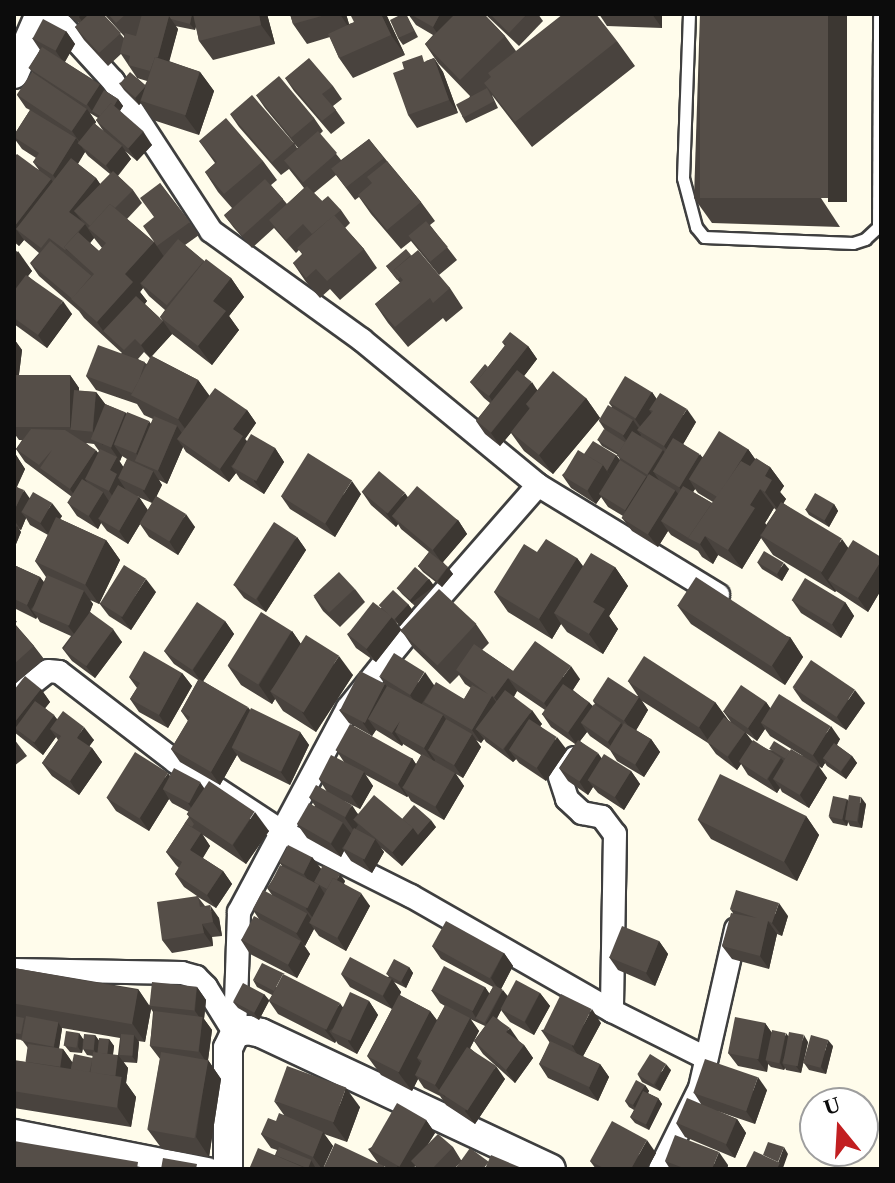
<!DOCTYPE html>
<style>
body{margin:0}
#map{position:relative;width:895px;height:1183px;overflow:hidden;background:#fffceb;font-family:Georgia,serif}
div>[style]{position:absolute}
.roads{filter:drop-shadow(2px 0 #3f3f3f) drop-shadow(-2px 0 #3f3f3f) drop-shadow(0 2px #3f3f3f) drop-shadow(0 -2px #3f3f3f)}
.service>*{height:11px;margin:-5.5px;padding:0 5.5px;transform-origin:5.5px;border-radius:5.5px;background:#fff}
.minor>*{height:22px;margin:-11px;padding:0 11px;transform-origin:11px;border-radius:11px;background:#fff}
.tertiary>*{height:28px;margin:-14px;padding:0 14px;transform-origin:14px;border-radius:14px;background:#fff}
.wall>*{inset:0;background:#49433e}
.shaded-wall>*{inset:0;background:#3c3732;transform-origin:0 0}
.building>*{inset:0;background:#554e48;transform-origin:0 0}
span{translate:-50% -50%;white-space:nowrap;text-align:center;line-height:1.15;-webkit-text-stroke:8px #fff;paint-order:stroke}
.frame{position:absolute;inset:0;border:16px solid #0c0c0c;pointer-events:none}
.north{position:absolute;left:799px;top:1087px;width:80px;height:80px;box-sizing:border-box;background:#fff;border:2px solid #9e9e9e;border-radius:50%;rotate:342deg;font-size:22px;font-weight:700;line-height:32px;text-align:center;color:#0c0c0c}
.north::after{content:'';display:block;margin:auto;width:28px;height:36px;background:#c21f21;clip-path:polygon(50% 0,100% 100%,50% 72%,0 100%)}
</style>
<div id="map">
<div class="roads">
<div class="service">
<i style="left:689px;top:14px;width:164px;rotate:92.1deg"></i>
<i style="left:683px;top:178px;width:51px;rotate:75.1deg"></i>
<i style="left:696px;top:227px;width:13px;rotate:51deg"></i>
<i style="left:704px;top:237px;width:149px;rotate:2.3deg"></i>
<i style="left:853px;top:243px;width:13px;rotate:-18deg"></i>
<i style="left:865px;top:239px;width:18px;rotate:-43deg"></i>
<i style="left:878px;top:227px;width:213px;rotate:-89.7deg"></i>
</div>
<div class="minor">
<i style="left:52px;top:14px;width:91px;rotate:47.7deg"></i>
<i style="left:113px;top:81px;width:179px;rotate:56.8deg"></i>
<i style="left:211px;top:231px;width:186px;rotate:35.8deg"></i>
<i style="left:362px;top:340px;width:228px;rotate:39.5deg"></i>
<i style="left:538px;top:485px;width:211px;rotate:31.4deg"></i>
<i style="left:14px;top:698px;width:43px;rotate:-38.5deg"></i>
<i style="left:48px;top:671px;width:11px;rotate:5deg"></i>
<i style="left:59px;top:672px;width:148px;rotate:37.6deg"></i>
<i style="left:176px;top:762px;width:126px;rotate:33.3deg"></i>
<i style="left:281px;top:831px;width:145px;rotate:26.6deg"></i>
<i style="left:411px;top:896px;width:232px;rotate:29.8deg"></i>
<i style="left:612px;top:1011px;width:105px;rotate:26.6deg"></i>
<i style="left:575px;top:758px;width:24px;rotate:128deg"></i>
<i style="left:560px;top:777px;width:23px;rotate:72deg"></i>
<i style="left:567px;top:799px;width:21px;rotate:43deg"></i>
<i style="left:582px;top:813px;width:20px;rotate:11deg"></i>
<i style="left:602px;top:817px;width:21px;rotate:53deg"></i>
<i style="left:615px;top:834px;width:177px;rotate:91deg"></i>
<i style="left:14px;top:970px;width:168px;rotate:1deg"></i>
<i style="left:182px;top:973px;width:15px;rotate:16deg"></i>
<i style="left:196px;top:977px;width:14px;rotate:45deg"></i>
<i style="left:206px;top:987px;width:53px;rotate:58.1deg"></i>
<i style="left:235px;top:1033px;width:121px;rotate:-88.1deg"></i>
<i style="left:239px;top:912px;width:231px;rotate:-61.9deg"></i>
<i style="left:348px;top:708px;width:82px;rotate:-51.4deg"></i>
<i style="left:399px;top:644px;width:211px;rotate:-48.8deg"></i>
<i style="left:14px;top:1131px;width:198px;rotate:11.1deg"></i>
<i style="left:660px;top:1169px;width:90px;rotate:-63.7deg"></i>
<i style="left:700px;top:1088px;width:163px;rotate:-77.2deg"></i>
</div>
<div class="tertiary">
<i style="left:14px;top:74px;width:65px;rotate:-66.6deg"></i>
<i style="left:228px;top:1169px;width:121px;rotate:-90deg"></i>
<i style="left:228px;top:1048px;width:17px;rotate:-65deg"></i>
<i style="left:235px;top:1033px;width:13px;rotate:-13deg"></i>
<i style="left:248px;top:1030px;width:13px;rotate:13deg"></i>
<i style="left:261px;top:1033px;width:320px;rotate:25.1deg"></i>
</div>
</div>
<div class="wall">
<i style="clip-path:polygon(evenodd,65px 14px,103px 14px,124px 38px,124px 36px,104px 14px,267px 14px,275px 44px,213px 60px,199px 41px,196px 26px,195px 30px,175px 26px,178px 29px,169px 61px,200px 72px,214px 91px,199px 135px,153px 120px,141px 103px,139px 105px,124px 90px,119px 83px,137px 78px,121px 54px,108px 66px,84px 40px,75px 27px,79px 23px,65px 14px,137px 78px,147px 81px,145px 85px,137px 78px)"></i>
<i style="clip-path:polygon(290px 14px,346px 14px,349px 24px,386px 14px,405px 55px,353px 78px,339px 58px,330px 37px,307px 44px,293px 24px)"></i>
<i style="clip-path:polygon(406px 14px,418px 37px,403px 45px,398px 38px)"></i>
<i style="clip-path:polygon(408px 14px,484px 14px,505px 36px,516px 51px,617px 41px,635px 66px,532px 147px,492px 95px,498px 108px,466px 123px,462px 116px,470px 96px,438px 63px,425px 44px,433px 35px,416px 25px)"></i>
<i style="clip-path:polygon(485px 14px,538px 14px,543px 21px,519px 46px)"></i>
<i style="clip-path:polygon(599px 14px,662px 14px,662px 28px,607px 26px)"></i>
<i style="clip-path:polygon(700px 14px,840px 227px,712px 223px,694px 198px)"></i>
<i style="clip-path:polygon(evenodd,66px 31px,75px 44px,65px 62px,100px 84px,104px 90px,118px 99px,123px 106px,120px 111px,152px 145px,137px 161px,124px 150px,131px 159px,118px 176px,133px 190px,142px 203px,127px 219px,154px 242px,154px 218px,160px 183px,199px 235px,185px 245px,204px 261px,231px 278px,244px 297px,229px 316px,239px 330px,212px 365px,172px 334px,152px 356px,198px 380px,209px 396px,247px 410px,256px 423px,245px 439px,247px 441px,275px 448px,284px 462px,264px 494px,240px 479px,236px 473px,229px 482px,186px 452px,183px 447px,167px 484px,159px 480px,162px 485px,156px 496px,195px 527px,178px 555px,149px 537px,140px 524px,128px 544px,107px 531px,101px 523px,98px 529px,77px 516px,68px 503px,72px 497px,25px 462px,16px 449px,22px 440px,19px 440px,14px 433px,14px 339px,22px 350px,19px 375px,70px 375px,79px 388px,79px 391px,96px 392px,105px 404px,151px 424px,153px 419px,144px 415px,137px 404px,96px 390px,86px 376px,122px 353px,84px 318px,79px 311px,39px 276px,30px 263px,39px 253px,24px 240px,19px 246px,14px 242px,14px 157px,39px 170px,33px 162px,36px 158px,22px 149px,14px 138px,14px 135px,30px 110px,26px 108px,17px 95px,33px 73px,29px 68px,40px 50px,32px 38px,66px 31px,90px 113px,98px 118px,96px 120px,104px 132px,95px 124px,96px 122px,90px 113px,66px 31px,85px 152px,88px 156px,110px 174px,100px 184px,96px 178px,78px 164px,85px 152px,66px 31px,94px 238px,102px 248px,99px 251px,90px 243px,94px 238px,66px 31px,143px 288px,149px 296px,165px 310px,160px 317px,163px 321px,145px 304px,147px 301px,140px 292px,143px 288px,66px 31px,144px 352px,150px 358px,147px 364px,138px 359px,144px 352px,66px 31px,86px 443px,94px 444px,99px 451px,98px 453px,86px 443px,66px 31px,122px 456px,127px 459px,123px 467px,118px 460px,120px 461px,122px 456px,66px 31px,136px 496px,152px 503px,148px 510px,139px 497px,136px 496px)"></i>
<i style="clip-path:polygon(434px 58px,443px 72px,458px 113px,417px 128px,408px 115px,426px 61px)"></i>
<i style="clip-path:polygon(285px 78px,333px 86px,342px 99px,333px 106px,345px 123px,331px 134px,294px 91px)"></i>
<i style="clip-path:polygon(256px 95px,314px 118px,323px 131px,320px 134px,341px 160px,369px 139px,387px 161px,421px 202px,435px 221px,430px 225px,457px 260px,439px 275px,411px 241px,401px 249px,371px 214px,359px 197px,355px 200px,336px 175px,314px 193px,322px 201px,341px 210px,350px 223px,345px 228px,364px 249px,377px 268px,340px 300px,330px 289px,320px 298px,306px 282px,293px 263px,302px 254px,299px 250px,296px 253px,274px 228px,252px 248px,234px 228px,224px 215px,232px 208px,218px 192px,205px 172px,215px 163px,199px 141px,263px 161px,277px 180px,271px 185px,287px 204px,304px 188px,289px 169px,281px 175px,239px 127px,230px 114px,294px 143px,297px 148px,298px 148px,265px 108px)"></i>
<i style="clip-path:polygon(14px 248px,32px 271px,28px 276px,72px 314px,47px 348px,14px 324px)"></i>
<i style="clip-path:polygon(411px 255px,450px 288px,463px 308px,446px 322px,443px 318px,408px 347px,388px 323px,375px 304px,400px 283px,386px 266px)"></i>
<i style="clip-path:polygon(502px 342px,528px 346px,537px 359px,524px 376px,537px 390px,586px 398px,600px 418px,553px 474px,524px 451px,511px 433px,500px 446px,485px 434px,476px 421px,490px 403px,484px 398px,470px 382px,488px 367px,505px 346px)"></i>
<i style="clip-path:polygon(evenodd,652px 392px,656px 399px,696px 422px,683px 444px,702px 457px,748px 449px,755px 459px,770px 467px,784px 486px,780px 492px,786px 499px,783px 503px,848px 548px,881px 557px,881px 590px,868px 612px,836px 591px,835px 592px,773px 555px,761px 538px,742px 569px,718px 555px,713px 564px,702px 557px,698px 551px,671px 535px,668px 531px,658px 547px,632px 531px,622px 518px,623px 516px,608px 507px,601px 497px,596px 504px,571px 488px,562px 475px,584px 454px,616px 455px,620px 460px,618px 455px,602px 446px,598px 440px,605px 430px,599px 421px,612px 407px,609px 403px,652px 392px,695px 489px,698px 493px,713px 502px,712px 503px,693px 492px,695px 489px,652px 392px,774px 508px,776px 510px,766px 525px,765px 523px,774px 508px)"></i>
<i style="clip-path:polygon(14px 454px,16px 455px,25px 469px,17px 487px,29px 498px,62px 516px,60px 519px,106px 540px,120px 560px,99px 604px,90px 600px,93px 604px,90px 612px,122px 642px,95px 678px,72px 661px,62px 648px,71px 636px,40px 622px,37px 617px,36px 619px,14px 608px,14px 565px,40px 577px,44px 582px,46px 577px,35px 561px,48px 535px,30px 525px,26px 518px,21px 530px,19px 529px,21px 532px,16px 544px,14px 543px)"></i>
<i style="clip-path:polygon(362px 492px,408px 497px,458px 520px,467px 534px,443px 562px,453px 574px,442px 587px,423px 572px,418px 566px,429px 552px,401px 529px,398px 524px,396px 527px,371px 505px)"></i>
<i style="clip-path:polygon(361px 494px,335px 537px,290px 509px,281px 496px)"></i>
<i style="clip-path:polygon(834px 504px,838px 511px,829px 527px,809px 515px,805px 509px)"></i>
<i style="clip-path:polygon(297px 537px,306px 550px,266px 612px,244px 598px,234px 585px)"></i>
<i style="clip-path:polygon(537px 552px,577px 558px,583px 566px,615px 567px,628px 586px,609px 616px,618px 629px,603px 654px,567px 632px,561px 624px,552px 639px,508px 612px,494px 592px)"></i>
<i style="clip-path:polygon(757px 562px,789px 569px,782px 581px,762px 569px)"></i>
<i style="clip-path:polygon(429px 579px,434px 586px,416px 607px,402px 594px,397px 588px)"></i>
<i style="clip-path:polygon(355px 589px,365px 602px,340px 627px,323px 611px,314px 597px)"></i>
<i style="clip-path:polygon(156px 592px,131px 630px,109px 616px,99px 603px)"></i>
<i style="clip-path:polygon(792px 600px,845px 602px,854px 616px,841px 638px,801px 613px)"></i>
<i style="clip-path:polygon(evenodd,408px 604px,413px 611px,400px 626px,396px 622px,401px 629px,476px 624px,489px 643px,482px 650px,513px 671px,580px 679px,573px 690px,593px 706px,595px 704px,593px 701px,638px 696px,628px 681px,715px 702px,728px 720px,731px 722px,723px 711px,766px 702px,770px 708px,840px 739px,837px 745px,852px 756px,857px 763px,846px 779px,827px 766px,825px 763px,822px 768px,818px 766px,827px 778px,809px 808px,782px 792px,780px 788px,777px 793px,748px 775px,741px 764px,737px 770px,716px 754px,708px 743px,642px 701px,648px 710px,636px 730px,651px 739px,660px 752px,644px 777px,617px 761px,610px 750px,590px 736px,587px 732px,580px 741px,602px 759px,631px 771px,640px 784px,624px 810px,598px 793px,593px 787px,588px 795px,568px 781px,559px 768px,575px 744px,551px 727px,542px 714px,545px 710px,517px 691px,514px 697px,542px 724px,540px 726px,567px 750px,546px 781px,519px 763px,516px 759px,513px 762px,486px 742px,484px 739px,481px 743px,476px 740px,481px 747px,463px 778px,456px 774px,464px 786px,444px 820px,411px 801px,408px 796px,407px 797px,364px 774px,373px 786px,360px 809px,344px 801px,358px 814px,402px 819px,436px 827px,402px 866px,380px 847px,384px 852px,372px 873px,351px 861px,344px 851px,341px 857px,307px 838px,297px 824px,315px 806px,309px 797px,327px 792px,319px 779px,344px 762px,336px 750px,412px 758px,416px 764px,421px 755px,403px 744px,402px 746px,376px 730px,372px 736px,349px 723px,339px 710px,384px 683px,379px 676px,434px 685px,464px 699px,471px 688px,465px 684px,459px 675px,450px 684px,414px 649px,401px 630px,376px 662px,356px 648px,347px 634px,381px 608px,408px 604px,765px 729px,770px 736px,803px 756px,790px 751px,769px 750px,752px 741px,746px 733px,757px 741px,765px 729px)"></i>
<i style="clip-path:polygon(677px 605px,790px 637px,803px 657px,785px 685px,691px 624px)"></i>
<i style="clip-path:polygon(14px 618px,17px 622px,14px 623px,34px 646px,44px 659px,14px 685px)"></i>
<i style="clip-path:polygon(225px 621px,234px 634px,203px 681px,250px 710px,300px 732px,309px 745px,290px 785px,241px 761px,237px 755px,220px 785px,180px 762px,171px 749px,188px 721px,181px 711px,198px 680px,174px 664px,164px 651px)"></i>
<i style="clip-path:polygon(292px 631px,301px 644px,353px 675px,316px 732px,283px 711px,275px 699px,272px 704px,241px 685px,228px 666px)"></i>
<i style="clip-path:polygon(182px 673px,192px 686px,168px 728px,139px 712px,130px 699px,137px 688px,129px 677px)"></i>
<i style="clip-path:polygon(793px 688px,865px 703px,846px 730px,802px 701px)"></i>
<i style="clip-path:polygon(41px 689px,50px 702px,45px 708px,57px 719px,94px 740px,89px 746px,92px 748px,102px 762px,79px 795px,52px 776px,42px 763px,58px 740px,56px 737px,43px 755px,14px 732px,14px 690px)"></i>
<i style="clip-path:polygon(14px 739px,27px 756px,14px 766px)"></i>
<i style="clip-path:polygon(170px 776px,204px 789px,269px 831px,246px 864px,203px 835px,210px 846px,203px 858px,223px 871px,232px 884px,216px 908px,198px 897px,205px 906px,219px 918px,222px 936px,212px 937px,213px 946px,172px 953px,162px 940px,197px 896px,184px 887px,175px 874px,179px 868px,176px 865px,166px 852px,189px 817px,187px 814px,189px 812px,172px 803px,169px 799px,149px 831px,116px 811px,107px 798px)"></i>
<i style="clip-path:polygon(847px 799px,848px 801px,866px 804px,862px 828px,850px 826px,848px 822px,847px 826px,833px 823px,829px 817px)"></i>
<i style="clip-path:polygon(806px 816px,819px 835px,797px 881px,711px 839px,698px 820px)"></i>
<i style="clip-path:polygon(312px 857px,321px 869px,345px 881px,344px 884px,370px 906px,346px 951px,319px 936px,314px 929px,305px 946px,304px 945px,310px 954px,297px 978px,250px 954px,241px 940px,259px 919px,253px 910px,272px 895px,267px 888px,282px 866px,279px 862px)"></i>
<i style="clip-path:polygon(730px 909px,788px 916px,782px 936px,777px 934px,769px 969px,732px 959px,722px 946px,733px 913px)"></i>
<i style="clip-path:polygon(659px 941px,668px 954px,655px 986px,618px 970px,609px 957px)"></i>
<i style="clip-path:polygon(432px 946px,504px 953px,513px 966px,501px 989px,508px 996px,540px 993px,550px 1006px,534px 1035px,510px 1022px,501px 1010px,497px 1018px,519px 1041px,524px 1045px,533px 1058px,515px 1083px,483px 1054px,474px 1041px,485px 1026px,470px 1019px,479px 1031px,470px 1048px,505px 1079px,475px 1124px,446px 1105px,440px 1096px,424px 1088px,418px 1079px,412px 1091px,381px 1075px,367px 1056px,392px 1009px,350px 987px,341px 974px,389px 977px,387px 974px,409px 967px,413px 973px,406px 988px,394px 982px,401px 992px,400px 995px,430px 1011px,437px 1020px,445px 1006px,440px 1003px,431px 990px,485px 987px,489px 994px,493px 987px,441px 959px)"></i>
<i style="clip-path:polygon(14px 968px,138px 989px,149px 1005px,197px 987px,206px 1000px,204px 1019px,212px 1030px,208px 1060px,221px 1079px,209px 1157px,162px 1149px,148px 1130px,160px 1059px,150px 1046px,153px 1012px,151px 1009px,145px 1042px,138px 1041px,139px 1042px,137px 1063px,123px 1062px,118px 1055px,120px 1038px,62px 1028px,59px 1049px,63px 1049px,72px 1062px,93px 1058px,93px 1056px,87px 1055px,83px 1049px,82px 1053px,70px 1052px,65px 1046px,79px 1033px,83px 1039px,95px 1035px,99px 1041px,109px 1039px,114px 1046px,113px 1055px,118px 1055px,128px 1068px,126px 1083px,136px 1097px,131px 1127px,14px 1108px,14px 1050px,16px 1052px,14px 1061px,26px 1062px,28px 1048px,22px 1040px,14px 1039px)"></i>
<i style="clip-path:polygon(253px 980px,342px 1007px,369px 1001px,378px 1015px,357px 1054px,338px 1044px,336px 1041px,335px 1043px,278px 1014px,269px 1001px,259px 1020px,238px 1008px,233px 1002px,264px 994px,269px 1000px,272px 995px,257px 987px)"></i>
<i style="clip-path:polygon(601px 1023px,583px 1056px,600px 1064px,609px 1077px,598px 1101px,548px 1078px,539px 1064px,550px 1043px,541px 1030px)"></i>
<i style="clip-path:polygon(765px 1023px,772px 1033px,788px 1036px,808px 1042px,801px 1073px,786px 1070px,785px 1068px,784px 1070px,771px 1067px,768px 1064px,767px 1072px,738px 1066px,728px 1053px)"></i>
<i style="clip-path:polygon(833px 1046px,826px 1074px,809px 1070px,804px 1063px)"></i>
<i style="clip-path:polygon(671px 1070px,660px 1091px,642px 1082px,638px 1075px)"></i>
<i style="clip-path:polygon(645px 1085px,649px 1091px,648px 1093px,658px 1098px,662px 1104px,649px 1130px,635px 1123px,630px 1117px,634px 1110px,629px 1107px,625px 1101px)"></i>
<i style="clip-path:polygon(767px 1090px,755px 1124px,717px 1111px,737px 1119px,746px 1133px,735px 1158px,685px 1137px,676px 1123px,701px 1104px,694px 1093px)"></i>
<i style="clip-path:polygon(274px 1101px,360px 1107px,347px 1142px,324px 1134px,333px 1146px,323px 1169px,315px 1167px,314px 1169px,251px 1169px,250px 1167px,275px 1155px,277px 1150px,271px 1148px,261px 1134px,284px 1115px)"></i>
<i style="clip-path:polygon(426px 1120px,435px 1133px,428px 1144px,453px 1147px,461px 1160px,488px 1162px,459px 1164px,454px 1169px,417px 1169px,415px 1166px,413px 1169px,388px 1169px,384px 1166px,386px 1169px,323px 1169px,378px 1163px,368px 1149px)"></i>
<i style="clip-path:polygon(656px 1153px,647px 1169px,596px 1169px,590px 1161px)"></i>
<i style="clip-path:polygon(665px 1161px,728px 1165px,727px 1169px,670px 1169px)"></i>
</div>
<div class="shaded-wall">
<i style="clip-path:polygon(81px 14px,99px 14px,88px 30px,79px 17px)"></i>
<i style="clip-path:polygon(192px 14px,198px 19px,195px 30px,190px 24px)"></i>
<i style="clip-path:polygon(259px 14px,267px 14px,275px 44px,261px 25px)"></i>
<i style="clip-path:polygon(340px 14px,346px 14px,351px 31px)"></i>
<i style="clip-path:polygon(381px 14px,386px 14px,405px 55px,391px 35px)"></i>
<i style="clip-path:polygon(440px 14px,457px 14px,442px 40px,433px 27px)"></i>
<i style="clip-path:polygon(652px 14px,662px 14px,662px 28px)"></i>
<i style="left:828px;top:14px;width:19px;height:188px"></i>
<i style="clip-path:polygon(169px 16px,178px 29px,163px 85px,154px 72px)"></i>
<i style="clip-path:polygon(66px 31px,75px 44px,64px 63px,55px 50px)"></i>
<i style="clip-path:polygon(434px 58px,443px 72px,458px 113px,449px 100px)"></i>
<i style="clip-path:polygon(200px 72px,214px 91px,199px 135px,185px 116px)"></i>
<i style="clip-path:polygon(100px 84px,109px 97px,92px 111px,87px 104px)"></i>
<i style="clip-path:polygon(146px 86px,140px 101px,141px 103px,139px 105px,135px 98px)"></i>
<i style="clip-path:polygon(118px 99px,123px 106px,110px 126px,105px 120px)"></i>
<i style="clip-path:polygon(87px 109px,96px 122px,81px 144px,72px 131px)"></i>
<i style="clip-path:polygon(143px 131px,152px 145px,137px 161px,128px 148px)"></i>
<i style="clip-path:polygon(76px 138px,85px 152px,62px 188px,53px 175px)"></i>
<i style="clip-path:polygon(122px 146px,131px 159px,115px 178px,106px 165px)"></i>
<i style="clip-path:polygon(96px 178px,105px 191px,74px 211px,82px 221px,69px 212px)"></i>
<i style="clip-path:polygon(51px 179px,60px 193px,16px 229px,24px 240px,19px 246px,14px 239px,14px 227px)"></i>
<i style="clip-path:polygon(85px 224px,94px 238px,78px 259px,66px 249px)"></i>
<i style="clip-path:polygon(154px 242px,167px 261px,140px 283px,143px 288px,140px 292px,147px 301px,112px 339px,103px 331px,110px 341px,97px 322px,125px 274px)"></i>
<i style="clip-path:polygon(18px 251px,32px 271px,14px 293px,14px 257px)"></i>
<i style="clip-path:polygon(231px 278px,244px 297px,229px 316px,239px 330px,212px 365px,198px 346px,213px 301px)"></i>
<i style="clip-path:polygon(63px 301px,72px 314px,47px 348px,38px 335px)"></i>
<i style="clip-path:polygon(163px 321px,172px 334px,150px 358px,141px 345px)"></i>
<i style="clip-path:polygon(14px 339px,22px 350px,14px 413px)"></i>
<i style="clip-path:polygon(528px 346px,537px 359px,498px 410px,489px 396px)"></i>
<i style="clip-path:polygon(70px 375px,79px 388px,79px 430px,72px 430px,70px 427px)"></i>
<i style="clip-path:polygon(198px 380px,212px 399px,192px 438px,178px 419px)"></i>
<i style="clip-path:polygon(532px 382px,541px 396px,526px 404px,530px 410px,500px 446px,491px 433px)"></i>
<i style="clip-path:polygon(96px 392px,106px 405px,103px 445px,93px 431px)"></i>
<i style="clip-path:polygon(652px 392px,661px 405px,653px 411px,649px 410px,654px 416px,644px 432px,635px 419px)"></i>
<i style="clip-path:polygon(586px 398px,600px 418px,553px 474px,539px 455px)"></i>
<i style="clip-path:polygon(687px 409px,696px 422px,674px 460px,664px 446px)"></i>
<i style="clip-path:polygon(247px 410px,256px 423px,245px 439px,252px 449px,231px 466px,236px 473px,229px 482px,220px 469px,233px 429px)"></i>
<i style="clip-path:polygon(125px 412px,135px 425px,114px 445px,122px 456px,120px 461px,111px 448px)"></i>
<i style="clip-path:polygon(633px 420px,642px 433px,637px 430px,641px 435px,633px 449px,623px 436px)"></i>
<i style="clip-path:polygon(149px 421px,158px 434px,143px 464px,136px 453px)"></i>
<i style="clip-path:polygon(177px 426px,186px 439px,177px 439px,183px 447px,167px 484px,158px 470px)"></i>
<i style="clip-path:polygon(275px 448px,284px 462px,264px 494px,254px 481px)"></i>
<i style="clip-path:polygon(748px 449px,757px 462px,718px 497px)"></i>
<i style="clip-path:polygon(96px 450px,106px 464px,85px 479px,90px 487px,80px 503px,70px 489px)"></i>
<i style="clip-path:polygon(663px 450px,672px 463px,653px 471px,660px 482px,657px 487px,648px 474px)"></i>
<i style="clip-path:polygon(700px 454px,709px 467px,689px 479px,695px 489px,688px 500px,679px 487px)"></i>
<i style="clip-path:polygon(16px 455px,25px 469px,14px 492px,14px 460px)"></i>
<i style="clip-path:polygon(616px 455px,621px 462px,611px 477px,607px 471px)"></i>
<i style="clip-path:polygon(117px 457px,126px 471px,118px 478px,126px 490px,118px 504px,109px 491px,110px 470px)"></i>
<i style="clip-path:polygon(603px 465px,612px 479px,599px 494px,601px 497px,596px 504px,587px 490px)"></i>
<i style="clip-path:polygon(770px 467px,784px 486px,780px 492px,786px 499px,779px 511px,765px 492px,765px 476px)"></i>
<i style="clip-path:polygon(153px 471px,162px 485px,153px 504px,143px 491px)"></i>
<i style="clip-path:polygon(646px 476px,655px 489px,634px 523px,625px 510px)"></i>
<i style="clip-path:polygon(352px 481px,361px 494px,335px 537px,325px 523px)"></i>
<i style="clip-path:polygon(760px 489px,774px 508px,765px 523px,768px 527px,760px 535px,761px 538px,742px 569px,728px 550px,750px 505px)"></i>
<i style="clip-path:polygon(24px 490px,33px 503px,21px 512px,26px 518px,21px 530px,14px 520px,14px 511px)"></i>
<i style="clip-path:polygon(675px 490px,685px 503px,661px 521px,668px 531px,658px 547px,648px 534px)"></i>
<i style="clip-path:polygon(103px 492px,112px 506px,98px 518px,101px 523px,98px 529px,89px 516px)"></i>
<i style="clip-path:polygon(405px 493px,414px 506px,392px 516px,398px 524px,396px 527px,386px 513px)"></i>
<i style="clip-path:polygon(139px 497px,148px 511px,128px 544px,119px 531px)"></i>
<i style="clip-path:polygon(52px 503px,62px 516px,50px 536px,40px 523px)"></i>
<i style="clip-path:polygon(834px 504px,838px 511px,829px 527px,824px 520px)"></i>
<i style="clip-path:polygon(186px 514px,195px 527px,178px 555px,169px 541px)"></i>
<i style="clip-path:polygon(458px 520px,467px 534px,442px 563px,433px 550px)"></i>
<i style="clip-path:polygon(17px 526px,21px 532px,16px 544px,14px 541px,14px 531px)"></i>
<i style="clip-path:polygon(705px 536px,718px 555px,713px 564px,700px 544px)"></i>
<i style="clip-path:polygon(297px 537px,306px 550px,266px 612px,257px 599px)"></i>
<i style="clip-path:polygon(842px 539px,856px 559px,828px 580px,836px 591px,835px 592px,821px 573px)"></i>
<i style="clip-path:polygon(106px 540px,120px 560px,99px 604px,85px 584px)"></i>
<i style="clip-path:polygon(577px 558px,590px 577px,554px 613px,561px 624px,552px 639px,539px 619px)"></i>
<i style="clip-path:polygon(881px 561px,881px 590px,868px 612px,858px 598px)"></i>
<i style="clip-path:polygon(784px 563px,789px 569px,782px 581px,777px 574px)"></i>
<i style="clip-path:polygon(448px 567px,453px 574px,442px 587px,438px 581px)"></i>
<i style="clip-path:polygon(615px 567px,628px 586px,609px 616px,618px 629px,603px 654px,589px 634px,593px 602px)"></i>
<i style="clip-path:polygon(40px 577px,49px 590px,31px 609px,37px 617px,36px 619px,27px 605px)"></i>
<i style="clip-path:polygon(146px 579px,156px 592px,131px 630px,121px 617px)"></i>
<i style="left:429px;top:579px;width:9px;height:28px;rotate:54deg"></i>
<i style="clip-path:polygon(84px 591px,93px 604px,78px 639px,68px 626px)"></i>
<i style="clip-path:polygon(845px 602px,854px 616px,841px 638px,832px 624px)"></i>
<i style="clip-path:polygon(408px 604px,413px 611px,400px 626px,395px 619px)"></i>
<i style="clip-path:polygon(392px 617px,401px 630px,376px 662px,366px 649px)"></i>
<i style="clip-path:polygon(225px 621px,234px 634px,202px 683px,193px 670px)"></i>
<i style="clip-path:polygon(113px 629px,122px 642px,95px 678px,85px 665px)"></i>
<i style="clip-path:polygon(292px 631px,305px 650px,270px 691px,275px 699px,272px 704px,259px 685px)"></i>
<i style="clip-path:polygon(790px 637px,803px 657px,785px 685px,772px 665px)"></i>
<i style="clip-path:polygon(339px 656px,353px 675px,316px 732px,302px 712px)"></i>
<i style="clip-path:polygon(571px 666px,580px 679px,554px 717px,544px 703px)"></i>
<i style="clip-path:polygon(425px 672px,434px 685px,419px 708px,410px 695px)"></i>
<i style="clip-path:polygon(182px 673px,192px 686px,168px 728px,159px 715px)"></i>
<i style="clip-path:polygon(508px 678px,517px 691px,504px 711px,494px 697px)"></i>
<i style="clip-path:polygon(385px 684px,394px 697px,368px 719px,376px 730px,372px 736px,363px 723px)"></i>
<i style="clip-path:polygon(41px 689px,50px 702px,24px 735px,15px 728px,14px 723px)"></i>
<i style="clip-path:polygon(855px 690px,865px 703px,846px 730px,837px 717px)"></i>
<i style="clip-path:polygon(492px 696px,501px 709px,476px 729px,484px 739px,481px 743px,472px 730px)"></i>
<i style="clip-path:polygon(639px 697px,648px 710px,634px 734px,624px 720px)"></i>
<i style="clip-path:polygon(589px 702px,599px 715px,581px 723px,587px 732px,577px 745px,568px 732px)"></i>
<i style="clip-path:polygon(715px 702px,729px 721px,712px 746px,699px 727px)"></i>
<i style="clip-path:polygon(766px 702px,775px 715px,761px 723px,765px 729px,757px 741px,748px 728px)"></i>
<i style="clip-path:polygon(248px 707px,257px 720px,232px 748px,237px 755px,220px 785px,211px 772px)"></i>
<i style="clip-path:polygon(532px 710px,542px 724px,518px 755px,509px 750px,516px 759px,513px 762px,504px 749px)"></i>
<i style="clip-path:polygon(54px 715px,63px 728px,50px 729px,56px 737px,43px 755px,33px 742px)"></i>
<i style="clip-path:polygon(443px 715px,452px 728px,428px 750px,435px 760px,434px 762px,424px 748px)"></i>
<i style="clip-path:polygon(400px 721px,395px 732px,403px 744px,402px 746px,392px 733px)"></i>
<i style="clip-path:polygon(621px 723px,630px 736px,615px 752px,608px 742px)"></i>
<i style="clip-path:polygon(831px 726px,840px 739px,826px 761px,823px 759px,825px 763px,822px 768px,813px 755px)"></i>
<i style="clip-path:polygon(84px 727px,94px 740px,86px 751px,77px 738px)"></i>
<i style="clip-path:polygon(300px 732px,309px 745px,290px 785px,280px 771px)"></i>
<i style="clip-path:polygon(745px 732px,755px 745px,739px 762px,741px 764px,737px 770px,728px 757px)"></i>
<i style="clip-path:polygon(472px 734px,481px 747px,463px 778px,454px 765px)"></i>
<i style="clip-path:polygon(557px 737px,567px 750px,546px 781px,537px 768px)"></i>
<i style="clip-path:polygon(651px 739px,660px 752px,644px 777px,635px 764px)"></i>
<i style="clip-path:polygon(92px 748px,102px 762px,79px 795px,70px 781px)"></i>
<i style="clip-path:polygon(598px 753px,607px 766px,588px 780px,593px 787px,588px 795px,579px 781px)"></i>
<i style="clip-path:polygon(852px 756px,857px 763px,846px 779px,841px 772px)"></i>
<i style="clip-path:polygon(412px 758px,421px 772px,402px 787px,408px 796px,407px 797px,398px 784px)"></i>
<i style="clip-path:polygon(781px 758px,791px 771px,773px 779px,780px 788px,777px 793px,768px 779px)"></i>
<i style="clip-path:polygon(818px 765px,827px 778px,809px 808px,800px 795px)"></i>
<i style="clip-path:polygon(631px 771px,640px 784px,624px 810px,615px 797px)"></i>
<i style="clip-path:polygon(364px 772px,373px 786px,360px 809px,351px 796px)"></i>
<i style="clip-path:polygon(168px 773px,177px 786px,163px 789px,169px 799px,149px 831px,140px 818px)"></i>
<i style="clip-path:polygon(455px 773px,464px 786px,444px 820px,435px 806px)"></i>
<i style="clip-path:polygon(200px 782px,209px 795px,197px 816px,188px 803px)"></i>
<i style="clip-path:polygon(861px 797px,866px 804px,862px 828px,858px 822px)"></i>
<i style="clip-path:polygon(847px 799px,851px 806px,846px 820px,848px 822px,847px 826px,842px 819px)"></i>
<i style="clip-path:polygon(352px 805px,361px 819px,353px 819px,358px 825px,354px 831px,345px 818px)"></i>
<i style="clip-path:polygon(255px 812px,269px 831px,246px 864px,233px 845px)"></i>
<i style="clip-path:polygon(806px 816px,819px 835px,797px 881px,784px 861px)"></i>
<i style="clip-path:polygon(431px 820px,436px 827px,402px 866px,392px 852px,413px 828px)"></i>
<i style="clip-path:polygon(343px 823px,353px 836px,342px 848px,344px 851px,341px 857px,331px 844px)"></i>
<i style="clip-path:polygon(201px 833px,210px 846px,199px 863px,190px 850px)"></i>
<i style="clip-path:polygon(375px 839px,384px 852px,372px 873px,363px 860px)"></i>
<i style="clip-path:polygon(312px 857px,322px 870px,313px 888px,304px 874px)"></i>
<i style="clip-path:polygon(223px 871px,232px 884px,216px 908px,207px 895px)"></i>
<i style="clip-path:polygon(340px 874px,345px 881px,336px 898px,331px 891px)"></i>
<i style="clip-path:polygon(319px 885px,328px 899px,316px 922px,306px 909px)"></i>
<i style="clip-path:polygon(361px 893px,370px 906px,346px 951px,337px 937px)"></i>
<i style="clip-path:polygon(779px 903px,788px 916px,782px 936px,772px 923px)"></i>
<i style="clip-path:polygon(210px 905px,219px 918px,222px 936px,213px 922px)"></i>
<i style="clip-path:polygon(307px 913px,316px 926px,310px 923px,314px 929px,305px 946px,296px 933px)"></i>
<i style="clip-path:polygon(768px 921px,777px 934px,769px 969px,760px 956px)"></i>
<i style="clip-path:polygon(202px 924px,212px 937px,213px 946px,204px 933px)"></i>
<i style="clip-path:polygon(301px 941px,310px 954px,297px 978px,288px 965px)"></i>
<i style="clip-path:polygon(659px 941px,668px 954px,655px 986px,646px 973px)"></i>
<i style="clip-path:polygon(504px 953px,513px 966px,500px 991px,491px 978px)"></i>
<i style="clip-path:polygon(409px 967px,413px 973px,406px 988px,401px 981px)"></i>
<i style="clip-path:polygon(392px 979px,401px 992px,392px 1009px,383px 996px)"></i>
<i style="clip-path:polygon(197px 987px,206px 1000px,204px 1019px,212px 1030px,208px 1060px,221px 1079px,209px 1157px,196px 1137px,207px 1063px,199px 1051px,202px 1021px,195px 1011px)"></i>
<i style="clip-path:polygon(485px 987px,494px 1000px,476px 1018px,472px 1011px)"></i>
<i style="clip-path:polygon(138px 989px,151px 1009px,145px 1042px,132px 1023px)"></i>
<i style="clip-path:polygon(503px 990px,508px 997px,491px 1030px,486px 1023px)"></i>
<i style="clip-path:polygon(540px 993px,550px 1006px,534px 1035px,525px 1022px)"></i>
<i style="clip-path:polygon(264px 994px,269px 1001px,259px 1020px,254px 1013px)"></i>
<i style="clip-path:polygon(369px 1001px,378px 1015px,357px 1054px,348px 1041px)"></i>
<i style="clip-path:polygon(340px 1003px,349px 1017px,329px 1031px,336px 1041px,335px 1043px,325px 1030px)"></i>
<i style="clip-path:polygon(592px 1009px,601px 1023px,581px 1060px,572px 1046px)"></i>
<i style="clip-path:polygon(430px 1011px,444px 1031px,422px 1061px,417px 1058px,424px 1068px,415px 1075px,418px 1079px,412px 1091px,398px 1072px)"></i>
<i style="clip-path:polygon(470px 1018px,479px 1031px,445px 1097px,435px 1085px)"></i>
<i style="clip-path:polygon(58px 1022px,62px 1029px,58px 1053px,54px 1047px)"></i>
<i style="clip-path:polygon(765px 1023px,774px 1036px,766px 1060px,768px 1064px,767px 1072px,757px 1059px)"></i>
<i style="clip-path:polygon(510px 1028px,519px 1041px,506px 1032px)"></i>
<i style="clip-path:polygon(79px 1033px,83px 1039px,82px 1053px,78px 1047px)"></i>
<i style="clip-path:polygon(786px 1033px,791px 1040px,782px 1063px,785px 1068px,784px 1070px,780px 1063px)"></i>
<i style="clip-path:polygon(95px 1035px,100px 1042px,98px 1056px,94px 1050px)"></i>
<i style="clip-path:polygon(134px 1035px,139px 1042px,137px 1063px,132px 1056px)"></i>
<i style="clip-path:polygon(804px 1035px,808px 1042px,801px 1073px,796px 1066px)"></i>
<i style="clip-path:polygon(109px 1039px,114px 1046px,112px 1061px,107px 1054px)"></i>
<i style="clip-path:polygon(828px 1040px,833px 1046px,826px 1074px,821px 1067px)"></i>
<i style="clip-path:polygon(524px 1045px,533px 1058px,515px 1083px,506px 1070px)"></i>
<i style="clip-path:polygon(63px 1049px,72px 1062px,69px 1083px,60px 1070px)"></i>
<i style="clip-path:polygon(118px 1055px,128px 1068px,126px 1083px,136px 1097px,131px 1127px,118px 1108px,115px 1080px)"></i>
<i style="clip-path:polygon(600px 1064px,609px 1077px,598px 1101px,589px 1088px)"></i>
<i style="clip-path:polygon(666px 1064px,671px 1070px,660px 1091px,655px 1085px)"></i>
<i style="clip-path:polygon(496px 1066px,505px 1079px,475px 1124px,465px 1111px)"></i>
<i style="clip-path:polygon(758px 1077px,767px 1090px,755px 1124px,746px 1111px)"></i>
<i style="clip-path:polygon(645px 1085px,649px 1091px,638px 1112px,633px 1105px)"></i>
<i style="clip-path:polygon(346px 1088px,360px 1107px,347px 1142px,333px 1123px)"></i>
<i style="clip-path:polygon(658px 1098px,662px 1104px,649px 1130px,645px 1123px)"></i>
<i style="clip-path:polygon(737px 1119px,746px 1133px,735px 1158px,726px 1145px)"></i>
<i style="clip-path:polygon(426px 1120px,435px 1133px,415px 1165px,411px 1161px,415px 1166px,413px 1169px,399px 1169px,397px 1167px)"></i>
<i style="clip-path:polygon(323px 1132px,333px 1146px,322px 1169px,313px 1157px)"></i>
<i style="clip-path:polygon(647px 1140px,656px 1153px,647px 1169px,631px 1169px)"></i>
<i style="clip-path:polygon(784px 1147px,788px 1154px,783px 1168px,784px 1169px,777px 1169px,778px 1163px)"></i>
<i style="clip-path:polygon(719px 1152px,728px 1165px,727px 1169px,712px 1169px)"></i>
<i style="clip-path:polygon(311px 1160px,315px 1167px,314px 1169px,307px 1169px)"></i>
</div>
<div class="building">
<i style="clip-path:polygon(89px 14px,103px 14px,121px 33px,99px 53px,75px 27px)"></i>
<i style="clip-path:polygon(108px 14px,126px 14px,116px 23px)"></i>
<i style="clip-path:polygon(142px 14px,161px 14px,169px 16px,158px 57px,155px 57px,150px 71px,128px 65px,130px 56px,120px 53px,125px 33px,136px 36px)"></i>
<i style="clip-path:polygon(161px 14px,192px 14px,190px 24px,171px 19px,169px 16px)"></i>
<i style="clip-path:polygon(193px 14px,259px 14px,261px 25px,199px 41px)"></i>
<i style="clip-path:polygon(290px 14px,329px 14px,293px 24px)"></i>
<i style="clip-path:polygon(350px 14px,381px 14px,391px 35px,339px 58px,328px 34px,354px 22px)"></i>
<i style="clip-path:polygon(402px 14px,406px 14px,414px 31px,398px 38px,390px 20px)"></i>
<i style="clip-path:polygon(410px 14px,440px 14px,433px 27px)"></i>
<i style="clip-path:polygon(455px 14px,484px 14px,505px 36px,460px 80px,425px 44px)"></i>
<i style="clip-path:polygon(490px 14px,527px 14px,509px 33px)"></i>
<i style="clip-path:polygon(563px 14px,596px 14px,617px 41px,515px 122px,484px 83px,491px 77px,488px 73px)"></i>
<i style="left:700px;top:14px;width:128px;height:184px"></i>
<i style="left:43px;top:19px;width:26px;height:22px;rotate:28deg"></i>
<i style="left:42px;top:47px;width:69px;height:25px;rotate:33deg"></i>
<i style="clip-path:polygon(422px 55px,424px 62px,434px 58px,449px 100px,408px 115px,393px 73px,404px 69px,402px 62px)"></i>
<i style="left:155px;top:57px;width:47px;height:46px;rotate:18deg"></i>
<i style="clip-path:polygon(309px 58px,333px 86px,322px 94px,336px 110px,322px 121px,285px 78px)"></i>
<i style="left:32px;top:72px;width:66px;height:27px;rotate:34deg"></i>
<i style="left:130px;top:72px;width:21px;height:16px;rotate:41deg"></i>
<i style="left:279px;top:76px;width:55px;height:30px;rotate:50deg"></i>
<i style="left:487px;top:88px;width:15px;height:35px;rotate:62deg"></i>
<i style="clip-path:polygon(104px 90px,118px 99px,114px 106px,111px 103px,100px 116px,92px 111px)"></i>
<i style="left:252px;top:95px;width:64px;height:29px;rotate:49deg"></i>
<i style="left:111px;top:103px;width:43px;height:23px;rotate:41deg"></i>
<i style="clip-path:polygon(30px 110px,76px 138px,53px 175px,33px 162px,39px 153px,14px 137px,14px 135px)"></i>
<i style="clip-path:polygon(226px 118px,263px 161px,224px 194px,205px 172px,217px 162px,199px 141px)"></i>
<i style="left:94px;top:123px;width:36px;height:26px;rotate:39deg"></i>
<i style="left:318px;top:131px;width:29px;height:45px;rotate:49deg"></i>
<i style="left:369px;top:139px;width:24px;height:48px;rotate:52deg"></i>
<i style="clip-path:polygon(17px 154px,51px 179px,14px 227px,14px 157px)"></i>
<i style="clip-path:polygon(71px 158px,96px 178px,69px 212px,85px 224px,64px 247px,66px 249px,65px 250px,49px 238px,41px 248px,16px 229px)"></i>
<i style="clip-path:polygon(387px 161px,421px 202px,387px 230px,358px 195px,372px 183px,367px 177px)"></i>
<i style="clip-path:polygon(113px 171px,133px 190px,115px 208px,110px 204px,90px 226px,74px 211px)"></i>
<i style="left:265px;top:179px;width:27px;height:55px;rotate:48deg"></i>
<i style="clip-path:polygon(160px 183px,190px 222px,157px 246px,143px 226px,154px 217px,140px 198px)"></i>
<i style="clip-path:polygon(307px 186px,322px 201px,328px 196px,341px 210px,312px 234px,303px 224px,286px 240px,269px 220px)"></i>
<i style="clip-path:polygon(110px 204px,154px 242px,125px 274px,133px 282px,97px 322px,71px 299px,94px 274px,64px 247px,78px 232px,99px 251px,106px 243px,88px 228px)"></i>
<i style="clip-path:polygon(334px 215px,364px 249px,327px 281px,316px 269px,306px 278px,293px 263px,303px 254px,297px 248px)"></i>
<i style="left:426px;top:221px;width:34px;height:23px;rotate:50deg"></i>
<i style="left:178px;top:239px;width:34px;height:58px;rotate:40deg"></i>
<i style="left:50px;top:241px;width:54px;height:30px;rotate:40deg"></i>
<i style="clip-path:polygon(406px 249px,411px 255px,394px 270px,400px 277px,397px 280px,386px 266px)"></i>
<i style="clip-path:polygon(418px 250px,450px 288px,433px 303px,430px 298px,395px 327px,375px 304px,403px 280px,394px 270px)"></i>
<i style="clip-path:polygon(206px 259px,231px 278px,213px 301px,226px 311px,198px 346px,160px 317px)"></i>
<i style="clip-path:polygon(26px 275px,63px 301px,38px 335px,14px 318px,14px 291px)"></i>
<i style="clip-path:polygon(136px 296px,163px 321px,141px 345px,135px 339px,124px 350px,103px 331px)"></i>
<i style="clip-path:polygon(510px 332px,528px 346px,489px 396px,474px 385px,506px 344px,502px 342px)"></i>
<i style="clip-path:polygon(98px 345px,145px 362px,139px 380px,132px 393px,86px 376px)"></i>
<i style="left:151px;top:356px;width:53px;height:44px;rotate:27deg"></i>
<i style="clip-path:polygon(485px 364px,488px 367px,474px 385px,476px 387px,470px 382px)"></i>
<i style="left:517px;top:370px;width:19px;height:65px;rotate:39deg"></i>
<i style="clip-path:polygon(553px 371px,586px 398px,539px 455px,511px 432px,530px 408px,526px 404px)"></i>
<i style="left:14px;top:375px;width:56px;height:52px"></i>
<i style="left:625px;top:376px;width:31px;height:31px;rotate:31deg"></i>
<i style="clip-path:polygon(215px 388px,247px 410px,233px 429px,243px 436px,220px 469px,177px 439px)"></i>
<i style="left:74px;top:390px;width:22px;height:40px;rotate:5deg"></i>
<i style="clip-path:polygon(660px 393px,687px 409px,664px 446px,637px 430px,653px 411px,649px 410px)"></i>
<i style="left:105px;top:404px;width:22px;height:38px;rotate:22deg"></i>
<i style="left:608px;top:405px;width:29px;height:18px;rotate:31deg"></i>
<i style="left:127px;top:412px;width:24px;height:35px;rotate:22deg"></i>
<i style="left:154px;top:416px;width:25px;height:49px;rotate:23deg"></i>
<i style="clip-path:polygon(31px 429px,65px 430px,96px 450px,70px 489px,40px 468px,52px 450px,39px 465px,16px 449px)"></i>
<i style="left:604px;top:429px;width:25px;height:13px;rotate:32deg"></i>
<i style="left:632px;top:431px;width:36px;height:29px;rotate:32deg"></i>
<i style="left:719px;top:431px;width:34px;height:57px;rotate:32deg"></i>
<i style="left:251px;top:434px;width:28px;height:38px;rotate:30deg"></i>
<i style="left:673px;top:438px;width:31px;height:39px;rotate:31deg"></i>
<i style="clip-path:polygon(593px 441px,616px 455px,607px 471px,603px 465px,584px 454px)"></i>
<i style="clip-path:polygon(100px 449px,117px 457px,110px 470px,117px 474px,109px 491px,85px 479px)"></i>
<i style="left:578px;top:450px;width:29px;height:30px;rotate:31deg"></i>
<i style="left:308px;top:453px;width:52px;height:51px;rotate:32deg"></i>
<i style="clip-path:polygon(756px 458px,770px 467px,765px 476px,772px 480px,765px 492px,760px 489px,750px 505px,755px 508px,728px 550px,705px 536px,700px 544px,688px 538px,741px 461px,750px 466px)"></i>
<i style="left:127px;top:459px;width:29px;height:21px;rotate:25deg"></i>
<i style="left:620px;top:460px;width:31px;height:40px;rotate:32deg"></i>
<i style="left:379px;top:471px;width:34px;height:27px;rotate:40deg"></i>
<i style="left:649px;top:474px;width:31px;height:52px;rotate:32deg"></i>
<i style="left:82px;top:479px;width:25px;height:28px;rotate:32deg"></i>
<i style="left:118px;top:485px;width:24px;height:39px;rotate:30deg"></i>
<i style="clip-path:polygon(14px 486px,24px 490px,14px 511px)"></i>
<i style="left:417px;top:486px;width:53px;height:39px;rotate:40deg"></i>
<i style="clip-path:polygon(683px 486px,712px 503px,688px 538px,690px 539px,661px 521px)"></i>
<i style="left:33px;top:492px;width:22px;height:23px;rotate:30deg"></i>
<i style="left:815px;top:493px;width:22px;height:19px;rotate:30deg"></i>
<i style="left:156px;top:496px;width:35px;height:32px;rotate:31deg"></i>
<i style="left:781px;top:502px;width:71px;height:39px;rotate:31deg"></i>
<i style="left:56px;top:517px;width:55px;height:49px;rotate:25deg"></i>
<i style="left:274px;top:522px;width:27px;height:75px;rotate:33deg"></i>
<i style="clip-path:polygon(546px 539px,577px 558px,539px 619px,494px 592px,524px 544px,537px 552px)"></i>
<i style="clip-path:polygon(853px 540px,881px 557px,881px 561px,858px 598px,828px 580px)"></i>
<i style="left:764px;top:551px;width:23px;height:13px;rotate:31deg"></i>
<i style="left:429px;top:552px;width:24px;height:18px;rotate:38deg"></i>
<i style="clip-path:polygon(591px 553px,615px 567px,593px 602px,605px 609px,589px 634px,554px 613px)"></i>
<i style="clip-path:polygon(14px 565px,40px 577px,27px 605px,14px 599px)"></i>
<i style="left:124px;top:565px;width:26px;height:45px;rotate:32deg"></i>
<i style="left:415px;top:567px;width:18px;height:28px;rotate:41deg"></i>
<i style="left:339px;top:572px;width:23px;height:35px;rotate:47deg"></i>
<i style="left:47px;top:575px;width:40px;height:38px;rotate:23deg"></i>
<i style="left:696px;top:577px;width:112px;height:34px;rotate:33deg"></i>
<i style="left:805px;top:578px;width:47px;height:26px;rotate:31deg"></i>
<i style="left:439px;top:589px;width:51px;height:57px;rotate:43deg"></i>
<i style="left:393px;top:590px;width:21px;height:21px;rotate:43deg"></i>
<i style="left:197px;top:602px;width:34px;height:59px;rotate:34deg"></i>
<i style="left:373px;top:602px;width:24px;height:41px;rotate:38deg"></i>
<i style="left:90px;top:612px;width:29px;height:46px;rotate:36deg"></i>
<i style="left:261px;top:612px;width:36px;height:63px;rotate:32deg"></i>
<i style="clip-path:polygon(14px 623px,34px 646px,14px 664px)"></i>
<i style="left:306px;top:635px;width:39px;height:67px;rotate:32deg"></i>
<i style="clip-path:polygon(535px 641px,571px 666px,544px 703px,508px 678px,494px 697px,492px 696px,472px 730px,424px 702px,436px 682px,464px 699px,472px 685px,488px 694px,456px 670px,474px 644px,513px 671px)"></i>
<i style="clip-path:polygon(144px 651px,182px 673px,159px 715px,130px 699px,140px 683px,129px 677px)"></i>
<i style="left:394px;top:653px;width:36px;height:27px;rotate:32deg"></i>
<i style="left:644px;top:656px;width:85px;height:30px;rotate:33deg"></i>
<i style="left:811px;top:660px;width:53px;height:33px;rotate:34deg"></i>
<i style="left:360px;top:671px;width:28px;height:44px;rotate:27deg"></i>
<i style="clip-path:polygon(25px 676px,41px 689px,14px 723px,14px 690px)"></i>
<i style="left:608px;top:677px;width:37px;height:28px;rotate:33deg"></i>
<i style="clip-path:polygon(199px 679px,248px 707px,211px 772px,171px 749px,190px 717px,181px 711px)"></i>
<i style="left:563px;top:684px;width:32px;height:37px;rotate:35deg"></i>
<i style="left:741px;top:685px;width:30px;height:32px;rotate:34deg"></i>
<i style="clip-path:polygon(387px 686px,443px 715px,424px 748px,395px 732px,400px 721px,392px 733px,368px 719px)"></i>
<i style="left:505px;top:690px;width:34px;height:49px;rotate:37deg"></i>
<i style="left:779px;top:694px;width:61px;height:34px;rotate:32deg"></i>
<i style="left:35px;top:701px;width:24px;height:34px;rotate:36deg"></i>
<i style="left:594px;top:704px;width:33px;height:23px;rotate:35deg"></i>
<i style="left:251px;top:708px;width:55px;height:44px;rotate:26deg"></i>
<i style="clip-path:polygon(63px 711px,84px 727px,77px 738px,92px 748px,70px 781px,42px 763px,61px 736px,50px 729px)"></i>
<i style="left:724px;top:717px;width:26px;height:30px;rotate:36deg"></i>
<i style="left:446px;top:719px;width:30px;height:36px;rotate:30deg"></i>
<i style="left:529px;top:719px;width:33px;height:37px;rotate:33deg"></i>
<i style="left:624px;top:723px;width:31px;height:30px;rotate:31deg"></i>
<i style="left:350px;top:724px;width:71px;height:30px;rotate:29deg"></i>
<i style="left:578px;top:740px;width:24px;height:34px;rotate:33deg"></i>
<i style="left:753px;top:740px;width:33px;height:26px;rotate:33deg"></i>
<i style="left:774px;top:741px;width:19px;height:9px;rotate:32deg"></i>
<i style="left:834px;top:743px;width:22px;height:19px;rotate:36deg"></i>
<i style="left:791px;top:749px;width:31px;height:35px;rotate:31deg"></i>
<i style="left:135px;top:752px;width:39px;height:54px;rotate:32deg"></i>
<i style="left:422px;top:754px;width:38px;height:39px;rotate:30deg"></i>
<i style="left:604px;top:754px;width:32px;height:31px;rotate:32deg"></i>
<i style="left:331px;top:755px;width:37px;height:27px;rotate:27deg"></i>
<i style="left:174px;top:768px;width:30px;height:24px;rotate:28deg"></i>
<i style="left:720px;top:774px;width:96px;height:51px;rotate:26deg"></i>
<i style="left:209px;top:781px;width:55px;height:40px;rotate:34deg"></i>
<i style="left:316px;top:785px;width:41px;height:14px;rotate:29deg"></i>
<i style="left:374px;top:795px;width:51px;height:32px;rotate:40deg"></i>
<i style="left:849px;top:795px;width:12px;height:25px;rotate:9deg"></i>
<i style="left:833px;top:796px;width:14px;height:21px;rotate:12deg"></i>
<i style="left:309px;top:803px;width:39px;height:24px;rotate:30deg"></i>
<i style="clip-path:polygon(414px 805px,431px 820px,418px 835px,413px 828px,402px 819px)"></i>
<i style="clip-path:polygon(189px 817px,194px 824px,192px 827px,185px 823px,184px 824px)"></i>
<i style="clip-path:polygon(185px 823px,201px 833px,190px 850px,223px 871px,207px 895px,175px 874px,182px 862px,166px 852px)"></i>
<i style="left:354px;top:828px;width:24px;height:23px;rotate:28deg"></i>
<i style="left:288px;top:845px;width:27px;height:19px;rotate:27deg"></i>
<i style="left:280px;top:865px;width:44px;height:26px;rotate:27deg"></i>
<i style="clip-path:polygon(323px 865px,340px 874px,337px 880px,333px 878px,327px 889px,314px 882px)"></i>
<i style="left:333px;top:878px;width:32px;height:51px;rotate:28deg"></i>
<i style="left:263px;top:890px;width:50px;height:22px;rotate:28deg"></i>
<i style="clip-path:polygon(736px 890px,779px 903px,772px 923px,768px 921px,760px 956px,722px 946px,731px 913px,757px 918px,730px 909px)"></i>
<i style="clip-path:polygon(198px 896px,200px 907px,210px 905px,213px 922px,202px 924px,204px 933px,162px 940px,157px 902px)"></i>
<i style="left:254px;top:916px;width:53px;height:27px;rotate:28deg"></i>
<i style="left:446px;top:921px;width:66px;height:29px;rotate:29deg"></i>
<i style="left:622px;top:926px;width:40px;height:34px;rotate:22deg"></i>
<i style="left:350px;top:957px;width:47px;height:19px;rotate:28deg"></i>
<i style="left:394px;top:959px;width:17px;height:17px;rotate:28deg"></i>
<i style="clip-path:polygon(262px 963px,285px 974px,283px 974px,274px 991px,253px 980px)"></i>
<i style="left:444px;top:966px;width:46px;height:27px;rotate:27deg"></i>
<i style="left:14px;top:968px;width:126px;height:35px;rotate:10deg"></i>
<i style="left:283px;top:974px;width:64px;height:30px;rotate:27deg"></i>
<i style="left:516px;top:980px;width:27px;height:33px;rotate:28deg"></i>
<i style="left:152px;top:982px;width:45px;height:24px;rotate:6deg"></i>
<i style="left:243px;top:983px;width:24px;height:21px;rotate:28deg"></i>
<i style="left:494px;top:985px;width:10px;height:38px;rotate:29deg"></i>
<i style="left:350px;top:992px;width:21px;height:44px;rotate:25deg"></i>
<i style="left:561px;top:994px;width:34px;height:41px;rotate:26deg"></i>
<i style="left:399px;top:995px;width:35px;height:69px;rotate:27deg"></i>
<i style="clip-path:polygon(445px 1005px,470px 1018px,435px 1085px,415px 1075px,422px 1061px,417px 1058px)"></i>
<i style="left:154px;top:1011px;width:49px;height:35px;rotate:7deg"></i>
<i style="clip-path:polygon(14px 1016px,24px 1018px,21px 1034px,14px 1033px)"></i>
<i style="left:26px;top:1016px;width:33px;height:25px;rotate:11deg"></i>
<i style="clip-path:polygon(493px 1016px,510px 1028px,506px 1032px,524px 1045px,506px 1070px,474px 1041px)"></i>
<i style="left:735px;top:1017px;width:31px;height:37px;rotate:11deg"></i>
<i style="left:772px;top:1030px;width:14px;height:31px;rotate:12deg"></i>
<i style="left:66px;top:1031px;width:13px;height:15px;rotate:9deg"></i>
<i style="left:789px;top:1032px;width:15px;height:32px;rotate:11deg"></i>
<i style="left:84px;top:1034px;width:11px;height:15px;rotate:5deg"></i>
<i style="left:121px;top:1034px;width:13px;height:21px;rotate:4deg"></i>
<i style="left:811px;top:1035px;width:18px;height:29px;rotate:16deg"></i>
<i style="left:99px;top:1038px;width:10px;height:15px;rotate:6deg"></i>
<i style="left:550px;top:1041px;width:55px;height:25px;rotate:25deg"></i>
<i style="left:28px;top:1044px;width:35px;height:18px;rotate:8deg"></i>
<i style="left:467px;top:1047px;width:35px;height:53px;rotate:33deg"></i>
<i style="left:93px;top:1052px;width:25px;height:21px;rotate:7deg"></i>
<i style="left:161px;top:1052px;width:48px;height:79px;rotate:10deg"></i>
<i style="left:74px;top:1054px;width:19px;height:16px;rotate:12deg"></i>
<i style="left:650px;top:1054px;width:19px;height:24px;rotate:32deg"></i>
<i style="left:705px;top:1059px;width:56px;height:36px;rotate:19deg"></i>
<i style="left:14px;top:1060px;width:109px;height:31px;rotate:9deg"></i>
<i style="left:287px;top:1066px;width:63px;height:37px;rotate:20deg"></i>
<i style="clip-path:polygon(636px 1080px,645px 1085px,633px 1105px,625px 1101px)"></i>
<i style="left:643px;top:1091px;width:17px;height:29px;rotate:25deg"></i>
<i style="left:687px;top:1098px;width:54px;height:27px;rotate:23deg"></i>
<i style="left:397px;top:1103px;width:34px;height:54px;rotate:30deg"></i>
<i style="clip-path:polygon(279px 1113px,323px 1132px,313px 1157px,261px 1134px,268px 1118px,276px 1121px)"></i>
<i style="clip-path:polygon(612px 1121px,647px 1140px,631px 1169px,605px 1169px,590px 1161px)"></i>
<i style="clip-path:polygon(438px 1134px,453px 1147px,432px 1169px,419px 1169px,411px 1161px)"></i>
<i style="clip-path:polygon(675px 1135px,719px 1152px,712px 1169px,686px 1169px,665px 1161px)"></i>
<i style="clip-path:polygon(14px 1141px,138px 1162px,137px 1169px,14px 1169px)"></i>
<i style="clip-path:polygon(768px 1142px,784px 1147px,778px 1162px,763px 1155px)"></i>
<i style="clip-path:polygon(335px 1143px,384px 1166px,382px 1169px,323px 1169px)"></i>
<i style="left:279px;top:1147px;width:35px;height:9px;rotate:22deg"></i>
<i style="clip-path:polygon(258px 1148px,307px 1169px,255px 1169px,250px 1167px)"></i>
<i style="clip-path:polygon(470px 1148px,489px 1162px,483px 1169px,455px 1169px)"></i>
<i style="clip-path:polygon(754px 1151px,780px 1163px,777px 1169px,745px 1169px)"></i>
<i style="clip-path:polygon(491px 1155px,524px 1169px,485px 1169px)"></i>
<i style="clip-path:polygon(163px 1158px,197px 1164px,196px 1169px,161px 1169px)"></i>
</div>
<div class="frame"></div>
<div class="north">U</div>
</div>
